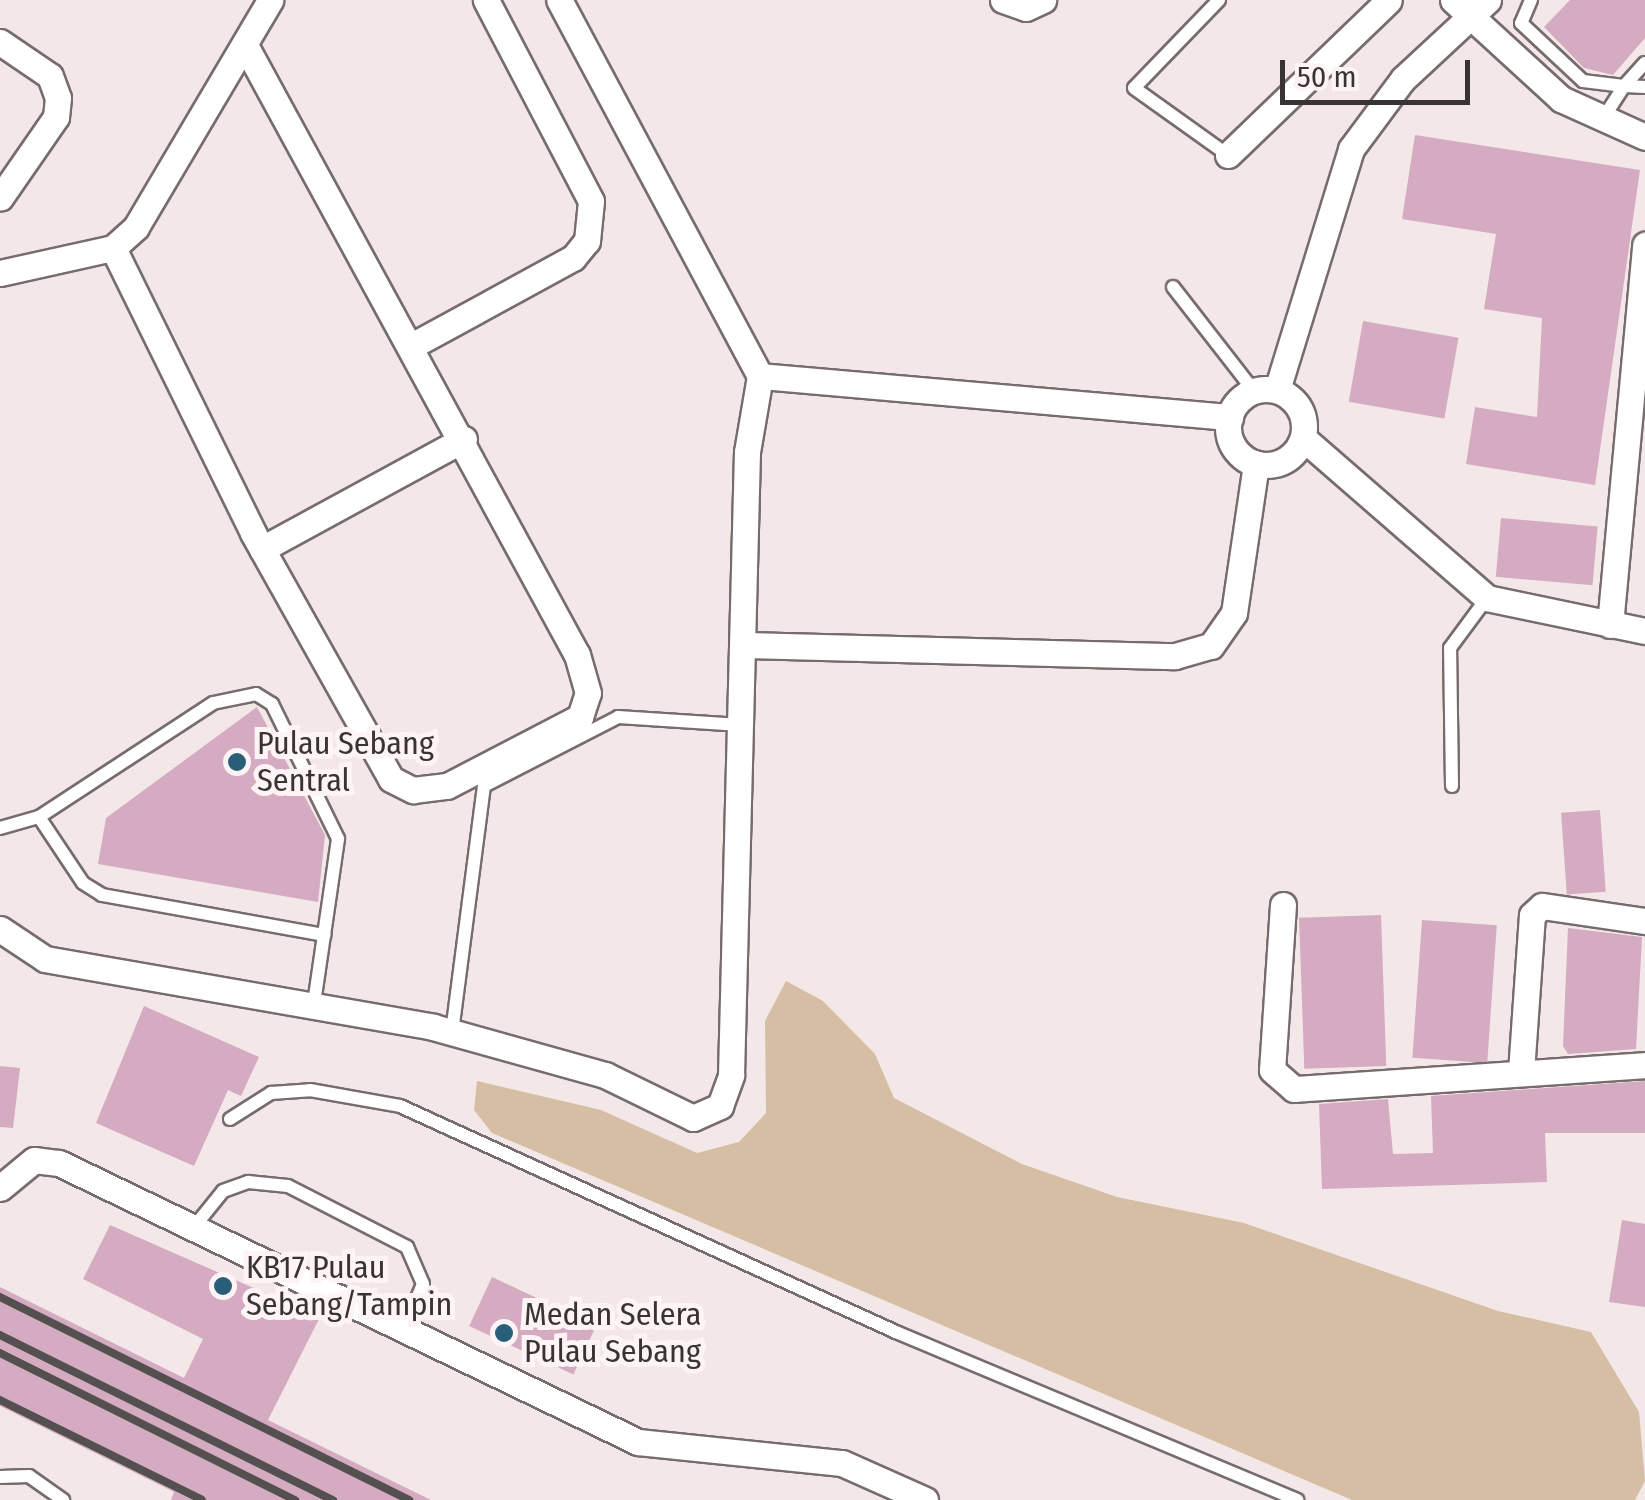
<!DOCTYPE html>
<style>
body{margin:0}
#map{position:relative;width:1645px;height:1500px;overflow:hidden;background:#f3e7e7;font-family:"Fira Sans Condensed",sans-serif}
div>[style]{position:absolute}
.green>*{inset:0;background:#d6bea5}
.building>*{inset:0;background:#d5abc2;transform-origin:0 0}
.roads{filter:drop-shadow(2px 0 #776c6d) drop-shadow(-2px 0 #776c6d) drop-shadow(0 2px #776c6d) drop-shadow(0 -2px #776c6d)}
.service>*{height:12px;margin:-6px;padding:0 6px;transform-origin:6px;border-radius:6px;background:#fff}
.minor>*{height:25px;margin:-12.5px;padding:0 12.5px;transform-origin:12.5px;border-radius:12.5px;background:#fff}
.minor>.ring{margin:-12.5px;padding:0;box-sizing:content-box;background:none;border:25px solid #fff;border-radius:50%}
.rail>*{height:8px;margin:-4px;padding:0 4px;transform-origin:4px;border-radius:4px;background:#555050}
.dots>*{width:28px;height:28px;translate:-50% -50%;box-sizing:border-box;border:5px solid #fef4f5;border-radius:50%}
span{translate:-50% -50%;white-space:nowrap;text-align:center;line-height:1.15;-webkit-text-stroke:10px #fef4f5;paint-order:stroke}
.poi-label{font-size:32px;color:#383434}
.left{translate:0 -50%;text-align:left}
.scale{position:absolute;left:1280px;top:60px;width:190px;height:45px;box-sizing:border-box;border:5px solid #383434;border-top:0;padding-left:12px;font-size:30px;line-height:35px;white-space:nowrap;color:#383434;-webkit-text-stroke:8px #fef4f5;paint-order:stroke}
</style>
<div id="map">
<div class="green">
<i style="clip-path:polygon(786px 981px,823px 1001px,875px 1054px,894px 1098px,1022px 1164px,1117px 1197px,1244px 1223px,1498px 1311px,1591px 1332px,1639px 1412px,1645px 1481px,1635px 1500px,1352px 1500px,492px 1133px,474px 1110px,477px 1081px,601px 1110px,697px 1153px,739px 1142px,766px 1113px,765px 1021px)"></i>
</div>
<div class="building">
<i style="clip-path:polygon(1570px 0,1645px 0,1645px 38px,1613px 75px,1584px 68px,1544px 27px)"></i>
<i style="clip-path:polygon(1415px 135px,1640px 170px,1595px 485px,1466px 464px,1475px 407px,1537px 417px,1542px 318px,1484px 309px,1496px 234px,1402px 219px)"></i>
<i style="left:1363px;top:321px;width:97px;height:82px;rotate:10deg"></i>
<i style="left:1501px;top:518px;width:97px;height:59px;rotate:5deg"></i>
<i style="clip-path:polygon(257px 707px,325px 835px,318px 902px,98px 864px,106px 818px)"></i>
<i style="left:1600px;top:810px;width:82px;height:39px;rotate:86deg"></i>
<i style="left:1381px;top:915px;width:151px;height:82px;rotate:88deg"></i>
<i style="left:1422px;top:920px;width:75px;height:138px;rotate:4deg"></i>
<i style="clip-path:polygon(1568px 928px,1642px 937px,1636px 1049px,1568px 1054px,1563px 1046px)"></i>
<i style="clip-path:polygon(144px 1006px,259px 1057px,241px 1096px,228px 1090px,194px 1166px,96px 1123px)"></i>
<i style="clip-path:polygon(0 1066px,20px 1068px,13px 1128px,0 1127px)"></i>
<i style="clip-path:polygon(1645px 1081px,1645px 1133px,1545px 1133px,1547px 1182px,1322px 1189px,1319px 1104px,1388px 1099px,1393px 1154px,1433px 1153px,1431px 1096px)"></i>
<i style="clip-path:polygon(1622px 1220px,1645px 1224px,1645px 1307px,1609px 1302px)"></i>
<i style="clip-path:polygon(110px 1225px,320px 1317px,268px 1420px,431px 1500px,171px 1500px,174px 1492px,0 1406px,0 1287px,184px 1378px,203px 1339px,83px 1279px)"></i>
<i style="left:492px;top:1277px;width:115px;height:54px;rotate:25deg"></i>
</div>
<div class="roads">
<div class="service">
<i style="left:1219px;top:0;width:122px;rotate:134deg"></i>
<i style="left:1134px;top:88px;width:115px;rotate:35.5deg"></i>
<i style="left:1531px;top:0;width:25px;rotate:113deg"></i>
<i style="left:1521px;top:23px;width:85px;rotate:43.1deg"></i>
<i style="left:1583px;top:81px;width:41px;rotate:7deg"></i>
<i style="left:1624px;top:86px;width:31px;rotate:-48deg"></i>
<i style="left:1602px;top:120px;width:40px;rotate:-57.1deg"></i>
<i style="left:1624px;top:86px;width:21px;rotate:3deg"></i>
<i style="left:1173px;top:287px;width:132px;rotate:52.1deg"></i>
<i style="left:1452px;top:786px;width:138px;rotate:-90.8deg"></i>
<i style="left:1450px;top:648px;width:62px;rotate:-53.5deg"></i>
<i style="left:39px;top:817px;width:79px;rotate:56.3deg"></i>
<i style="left:83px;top:883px;width:22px;rotate:32deg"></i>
<i style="left:102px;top:895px;width:226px;rotate:10.2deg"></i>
<i style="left:0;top:828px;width:41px;rotate:-15.8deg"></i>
<i style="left:39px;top:817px;width:208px;rotate:-33.2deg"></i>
<i style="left:213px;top:703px;width:44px;rotate:-11.8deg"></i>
<i style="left:256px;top:694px;width:19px;rotate:32deg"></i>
<i style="left:272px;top:704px;width:150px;rotate:63.9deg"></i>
<i style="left:338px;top:839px;width:167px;rotate:98.3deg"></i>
<i style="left:452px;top:1032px;width:248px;rotate:-82.6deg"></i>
<i style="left:484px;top:786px;width:151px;rotate:-27.2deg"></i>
<i style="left:618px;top:717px;width:123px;rotate:3.7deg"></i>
<i style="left:230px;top:1119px;width:49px;rotate:-32.4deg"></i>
<i style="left:271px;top:1093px;width:39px;rotate:-4deg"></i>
<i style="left:310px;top:1090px;width:91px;rotate:10.1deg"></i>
<i style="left:400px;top:1106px;width:545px;rotate:24.5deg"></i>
<i style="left:896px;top:1332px;width:435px;rotate:22.7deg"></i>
<i style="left:194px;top:1227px;width:46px;rotate:-51.1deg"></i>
<i style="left:223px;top:1191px;width:27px;rotate:-20deg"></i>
<i style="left:248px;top:1182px;width:40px;rotate:5.7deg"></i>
<i style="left:288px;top:1186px;width:134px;rotate:27.1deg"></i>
<i style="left:407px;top:1247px;width:40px;rotate:66.6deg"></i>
<i style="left:423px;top:1284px;width:51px;rotate:113.1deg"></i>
<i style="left:0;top:1477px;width:29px;rotate:-2deg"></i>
<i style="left:29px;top:1476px;width:42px;rotate:35.2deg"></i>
</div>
<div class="minor">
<i style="left:1003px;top:0;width:24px;rotate:19deg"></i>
<i style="left:1026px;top:8px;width:19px;rotate:-25deg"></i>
<i style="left:1453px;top:0;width:147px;rotate:42.5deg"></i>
<i style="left:1561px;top:99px;width:92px;rotate:24.3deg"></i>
<i style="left:0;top:42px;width:60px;rotate:34.2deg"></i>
<i style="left:50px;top:76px;width:23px;rotate:70deg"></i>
<i style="left:58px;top:98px;width:19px;rotate:96deg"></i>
<i style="left:56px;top:117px;width:98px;rotate:124.7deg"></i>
<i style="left:1228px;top:155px;width:223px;rotate:-43.9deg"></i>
<i style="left:113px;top:248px;width:318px;rotate:63.8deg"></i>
<i style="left:253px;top:533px;width:282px;rotate:60.7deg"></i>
<i style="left:391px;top:779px;width:25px;rotate:27deg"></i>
<i style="left:413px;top:790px;width:34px;rotate:-7deg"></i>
<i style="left:447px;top:786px;width:150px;rotate:-27.4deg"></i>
<i style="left:580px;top:717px;width:25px;rotate:-72deg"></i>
<i style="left:588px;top:693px;width:40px;rotate:-106deg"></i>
<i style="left:577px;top:655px;width:694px;rotate:-118.56deg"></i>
<i style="left:0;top:273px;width:116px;rotate:-12.5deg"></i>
<i style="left:113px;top:248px;width:31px;rotate:-42deg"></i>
<i style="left:136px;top:227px;width:264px;rotate:-59.4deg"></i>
<i style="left:415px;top:344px;width:180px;rotate:-28.6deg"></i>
<i style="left:573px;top:258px;width:22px;rotate:-51deg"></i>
<i style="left:587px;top:241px;width:40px;rotate:-84.3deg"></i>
<i style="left:591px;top:201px;width:227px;rotate:-117.6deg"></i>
<i style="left:760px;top:376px;width:472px;rotate:5deg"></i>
<i class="ring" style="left:1228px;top:389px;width:51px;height:51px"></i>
<i style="left:1277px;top:390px;width:252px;rotate:-72.9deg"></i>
<i style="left:1351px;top:149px;width:87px;rotate:-53.4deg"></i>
<i style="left:1403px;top:79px;width:116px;rotate:-42.9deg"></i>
<i style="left:1303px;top:438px;width:244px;rotate:41deg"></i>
<i style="left:1487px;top:598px;width:161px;rotate:11.8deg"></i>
<i style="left:262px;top:549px;width:230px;rotate:-28.6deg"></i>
<i style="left:1610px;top:625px;width:382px;rotate:-84.7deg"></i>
<i style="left:746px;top:645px;width:429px;rotate:1.5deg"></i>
<i style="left:1175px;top:656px;width:37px;rotate:-16deg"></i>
<i style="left:1211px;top:646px;width:40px;rotate:-55.1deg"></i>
<i style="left:1234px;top:613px;width:151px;rotate:-81.6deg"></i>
<i style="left:1283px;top:905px;width:165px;rotate:93.8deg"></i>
<i style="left:1272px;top:1070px;width:29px;rotate:41deg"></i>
<i style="left:1294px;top:1089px;width:352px;rotate:-3.9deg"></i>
<i style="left:0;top:929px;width:54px;rotate:33.7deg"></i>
<i style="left:45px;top:959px;width:394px;rotate:9.9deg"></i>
<i style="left:433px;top:1027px;width:179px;rotate:15.6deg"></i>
<i style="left:605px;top:1075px;width:98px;rotate:26deg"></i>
<i style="left:693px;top:1118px;width:30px;rotate:-24deg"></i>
<i style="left:720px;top:1106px;width:33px;rotate:-70deg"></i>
<i style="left:731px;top:1075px;width:623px;rotate:-88.53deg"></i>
<i style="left:747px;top:452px;width:77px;rotate:-80.3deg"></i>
<i style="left:760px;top:376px;width:426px;rotate:-118.1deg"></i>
<i style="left:1521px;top:1072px;width:157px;rotate:-86deg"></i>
<i style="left:1532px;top:915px;width:13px;rotate:-42deg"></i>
<i style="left:1542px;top:906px;width:104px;rotate:8.3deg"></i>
<i style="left:0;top:1188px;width:44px;rotate:-39.5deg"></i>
<i style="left:34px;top:1160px;width:25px;rotate:7deg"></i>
<i style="left:59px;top:1163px;width:643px;rotate:25.73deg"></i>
<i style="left:638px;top:1442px;width:205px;rotate:5.9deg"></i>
<i style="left:842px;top:1463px;width:91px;rotate:24deg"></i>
</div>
</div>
<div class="rail">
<i style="left:0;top:1297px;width:457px;rotate:26.4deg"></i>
<i style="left:0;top:1335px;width:372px;rotate:26.4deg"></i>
<i style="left:0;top:1353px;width:330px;rotate:26.5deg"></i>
<i style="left:0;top:1400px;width:225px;rotate:26.3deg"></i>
</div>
<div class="dots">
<i style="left:237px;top:762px;background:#295e79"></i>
<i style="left:223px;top:1286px;background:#295e79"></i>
<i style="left:504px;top:1333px;background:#295e79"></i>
</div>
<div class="poi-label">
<span class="left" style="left:257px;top:762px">Pulau Sebang<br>Sentral</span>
<span class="left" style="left:246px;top:1286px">KB17 Pulau<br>Sebang/Tampin</span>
<span class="left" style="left:524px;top:1333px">Medan Selera<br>Pulau Sebang</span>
</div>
<div class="scale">50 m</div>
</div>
